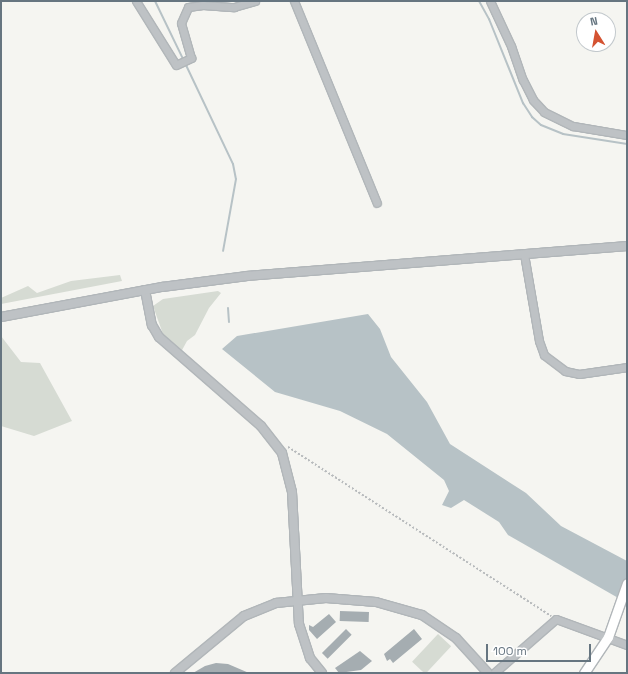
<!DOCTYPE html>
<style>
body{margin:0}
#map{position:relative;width:628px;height:674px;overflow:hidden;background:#f5f5f1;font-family:"Space Grotesk",sans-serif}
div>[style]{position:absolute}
.green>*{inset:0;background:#d6dbd3;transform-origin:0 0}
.water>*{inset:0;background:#b7c2c6}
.stream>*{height:2px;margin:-1px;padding:0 1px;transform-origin:1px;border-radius:1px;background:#b7c2c6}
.building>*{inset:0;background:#a5adb1;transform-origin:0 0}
.path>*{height:1.5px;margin-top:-0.75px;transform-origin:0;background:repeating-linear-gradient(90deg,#b8bbbd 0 2px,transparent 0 4px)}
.roads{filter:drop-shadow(1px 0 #b1b6b9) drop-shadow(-1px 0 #b1b6b9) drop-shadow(0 1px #b1b6b9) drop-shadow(0 -1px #b1b6b9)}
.minor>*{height:7px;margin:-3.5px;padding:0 3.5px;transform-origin:3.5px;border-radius:3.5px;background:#bec2c5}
.tertiary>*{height:8px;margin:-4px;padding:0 4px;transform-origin:4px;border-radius:4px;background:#bec2c5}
.secondary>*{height:9px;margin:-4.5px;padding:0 4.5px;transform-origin:4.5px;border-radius:4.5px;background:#fff}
span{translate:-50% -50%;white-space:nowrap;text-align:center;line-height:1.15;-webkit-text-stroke:4px #fff;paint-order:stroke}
.frame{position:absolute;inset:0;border:2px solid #667580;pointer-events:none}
.north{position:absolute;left:576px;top:12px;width:40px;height:40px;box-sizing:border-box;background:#fff;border:1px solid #c2c8cc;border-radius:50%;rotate:349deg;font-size:11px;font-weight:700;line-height:16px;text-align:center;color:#667580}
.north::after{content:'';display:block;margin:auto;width:14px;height:18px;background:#d45332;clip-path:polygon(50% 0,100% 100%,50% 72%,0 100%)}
.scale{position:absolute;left:486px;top:644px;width:105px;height:18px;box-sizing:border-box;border:2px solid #667580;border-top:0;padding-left:5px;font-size:12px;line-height:14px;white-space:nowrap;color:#667580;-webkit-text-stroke:3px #fff;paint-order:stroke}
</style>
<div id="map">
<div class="green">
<i style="clip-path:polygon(120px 275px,122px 281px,1px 304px,1px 298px,28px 286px,37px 293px,71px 281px)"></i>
<i style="clip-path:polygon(218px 291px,221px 293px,209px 308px,195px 335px,187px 341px,181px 352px,163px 334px,153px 306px,163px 299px)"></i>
<i style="clip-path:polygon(1px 336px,21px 362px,40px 363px,72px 421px,34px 436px,1px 426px)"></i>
<i style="left:438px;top:634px;width:18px;height:38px;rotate:43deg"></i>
</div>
<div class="water">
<i style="clip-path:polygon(368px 314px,380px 329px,391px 357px,427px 402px,450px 444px,526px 493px,561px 526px,627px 561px,627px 603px,508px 535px,499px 522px,464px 500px,451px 508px,442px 505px,449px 491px,444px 480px,387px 434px,340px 411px,275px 392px,222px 349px,237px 336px)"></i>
</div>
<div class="stream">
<i style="left:155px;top:1px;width:64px;rotate:64.2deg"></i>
<i style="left:479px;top:1px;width:21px;rotate:61deg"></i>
<i style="left:489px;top:19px;width:91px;rotate:68deg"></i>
<i style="left:523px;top:103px;width:17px;rotate:57deg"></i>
<i style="left:532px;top:117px;width:12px;rotate:42deg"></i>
<i style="left:541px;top:125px;width:24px;rotate:22deg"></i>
<i style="left:563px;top:134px;width:65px;rotate:8.9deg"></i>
<i style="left:185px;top:63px;width:112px;rotate:64.6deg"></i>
<i style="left:233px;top:164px;width:15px;rotate:79deg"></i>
<i style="left:236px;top:179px;width:73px;rotate:100.2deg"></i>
<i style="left:228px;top:308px;width:14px;rotate:86deg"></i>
</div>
<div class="building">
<i style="left:340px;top:611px;width:29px;height:10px;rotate:2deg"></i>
<i style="clip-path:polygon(329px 614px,336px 622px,317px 639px,309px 630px,309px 625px,313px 627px)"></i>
<i style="left:346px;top:629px;width:8px;height:34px;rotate:45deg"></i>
<i style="clip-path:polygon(414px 629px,422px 639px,393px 663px,390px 659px,387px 661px,384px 654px)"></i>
<i style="clip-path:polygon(360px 651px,372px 661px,361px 670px,339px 673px,335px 668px)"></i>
<i style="clip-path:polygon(216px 663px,228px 664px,249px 673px,193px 673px,205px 666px)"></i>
</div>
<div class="path">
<i style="left:288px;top:447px;width:313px;rotate:32.7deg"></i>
</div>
<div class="roads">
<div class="minor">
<i style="left:136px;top:1px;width:75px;rotate:58deg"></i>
<i style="left:176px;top:65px;width:17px;rotate:-25deg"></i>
<i style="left:191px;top:58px;width:36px;rotate:-106deg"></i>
<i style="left:181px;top:23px;width:17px;rotate:-66deg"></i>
<i style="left:188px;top:7px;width:15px;rotate:-8deg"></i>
<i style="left:203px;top:5px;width:31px;rotate:4deg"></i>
<i style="left:234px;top:7px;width:22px;rotate:-16deg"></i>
<i style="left:294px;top:1px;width:218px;rotate:67.7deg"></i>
<i style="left:490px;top:1px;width:50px;rotate:65deg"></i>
<i style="left:511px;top:46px;width:36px;rotate:71deg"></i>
<i style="left:523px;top:80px;width:22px;rotate:63deg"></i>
<i style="left:533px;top:100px;width:16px;rotate:47deg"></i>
<i style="left:544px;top:112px;width:32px;rotate:26deg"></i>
<i style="left:573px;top:126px;width:55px;rotate:9.5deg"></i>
<i style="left:524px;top:254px;width:88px;rotate:80.2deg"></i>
<i style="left:539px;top:341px;width:15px;rotate:70deg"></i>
<i style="left:544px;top:355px;width:26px;rotate:37deg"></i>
<i style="left:565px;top:371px;width:14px;rotate:12deg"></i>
<i style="left:579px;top:374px;width:49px;rotate:-8.3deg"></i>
<i style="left:494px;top:673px;width:82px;rotate:-41.1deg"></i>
<i style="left:556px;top:619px;width:76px;rotate:20.1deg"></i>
</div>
<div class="tertiary">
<i style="left:145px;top:290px;width:36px;rotate:79deg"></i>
<i style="left:152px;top:325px;width:14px;rotate:60deg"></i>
<i style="left:159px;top:337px;width:135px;rotate:41.1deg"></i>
<i style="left:261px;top:426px;width:34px;rotate:52deg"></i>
<i style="left:282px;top:453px;width:40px;rotate:75.6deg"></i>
<i style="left:292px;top:492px;width:132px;rotate:87deg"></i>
<i style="left:299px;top:624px;width:36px;rotate:72deg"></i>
<i style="left:310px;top:658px;width:19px;rotate:51deg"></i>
<i style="left:1px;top:317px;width:164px;rotate:-10.6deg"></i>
<i style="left:162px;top:287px;width:86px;rotate:-7.4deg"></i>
<i style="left:247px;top:276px;width:381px;rotate:-4.5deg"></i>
<i style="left:175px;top:673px;width:89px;rotate:-39.6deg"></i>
<i style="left:244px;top:616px;width:35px;rotate:-22deg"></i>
<i style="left:276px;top:603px;width:50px;rotate:-5.7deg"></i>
<i style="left:326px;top:598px;width:50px;rotate:4.6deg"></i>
<i style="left:376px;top:602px;width:48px;rotate:15.8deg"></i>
<i style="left:422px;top:615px;width:41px;rotate:34.1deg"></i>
<i style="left:456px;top:638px;width:47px;rotate:47.6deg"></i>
</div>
<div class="secondary">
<i style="left:584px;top:673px;width:43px;rotate:-56.3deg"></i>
<i style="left:608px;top:637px;width:57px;rotate:-70.6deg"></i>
</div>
</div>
<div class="frame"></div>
<div class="north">N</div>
<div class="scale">100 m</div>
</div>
